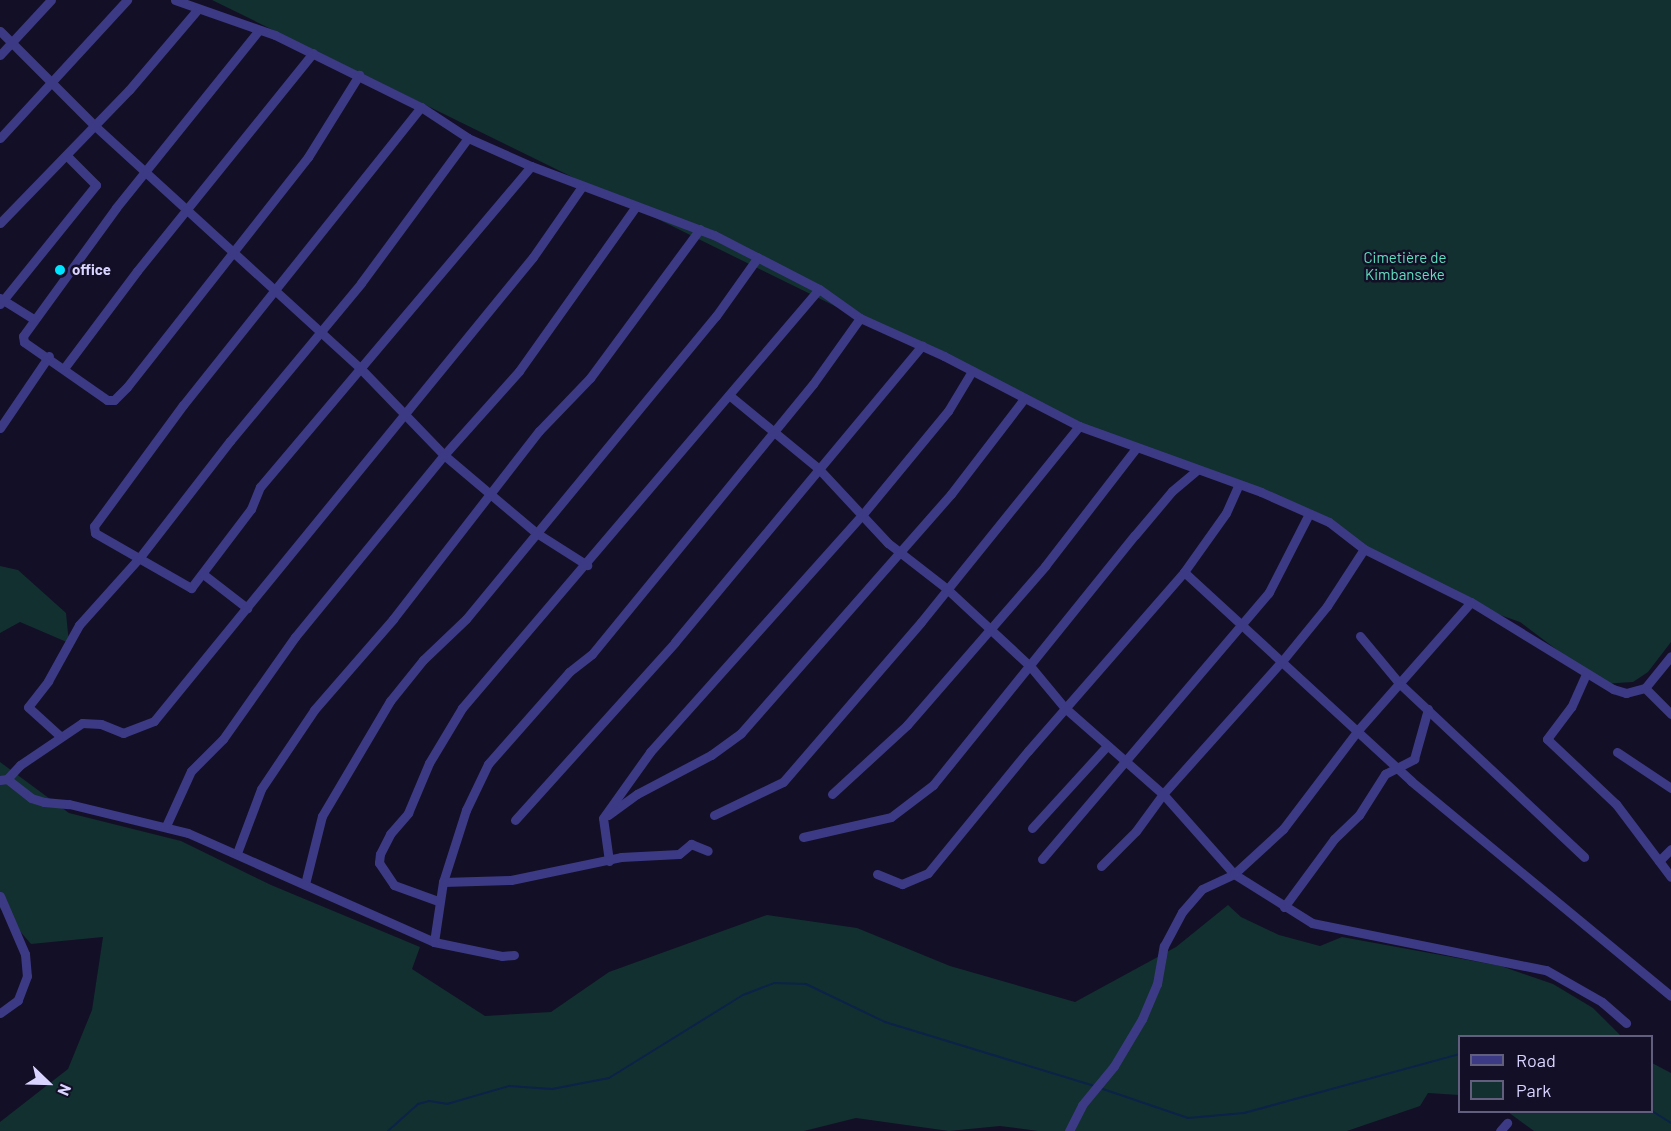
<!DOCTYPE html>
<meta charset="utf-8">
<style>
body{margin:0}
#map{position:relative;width:1671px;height:1131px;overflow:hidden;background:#130f26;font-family:Barlow,sans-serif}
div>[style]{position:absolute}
.green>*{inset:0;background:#12302f}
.stream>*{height:2px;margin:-1px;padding:0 1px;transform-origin:1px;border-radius:1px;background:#0c2248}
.minor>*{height:9px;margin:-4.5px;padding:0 4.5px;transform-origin:4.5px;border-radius:4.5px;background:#3d3a85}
.dots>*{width:16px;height:16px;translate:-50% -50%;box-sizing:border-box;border:3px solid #130f26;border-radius:50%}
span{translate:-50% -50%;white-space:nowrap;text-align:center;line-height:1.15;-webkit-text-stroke:5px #130f26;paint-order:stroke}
.park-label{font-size:15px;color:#5fe0c0}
.poi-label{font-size:15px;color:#d9d4ff;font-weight:700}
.left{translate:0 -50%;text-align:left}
.legend{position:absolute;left:1458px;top:1035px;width:195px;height:78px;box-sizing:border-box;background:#130f26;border:2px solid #625e7d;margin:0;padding:8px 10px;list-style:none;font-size:18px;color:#d9d4ff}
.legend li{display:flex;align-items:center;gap:12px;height:30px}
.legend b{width:30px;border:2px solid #625e7d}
.north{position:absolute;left:18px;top:1053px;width:60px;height:60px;-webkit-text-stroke:4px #130f26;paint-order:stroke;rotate:113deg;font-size:16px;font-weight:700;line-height:24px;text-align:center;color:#d9d4ff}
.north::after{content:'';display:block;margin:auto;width:21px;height:27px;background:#d9d4ff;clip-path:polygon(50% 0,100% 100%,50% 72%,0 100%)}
</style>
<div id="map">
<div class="green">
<i style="clip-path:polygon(212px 0,1671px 0,1671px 642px,1648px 672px,1633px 682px,1602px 684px,1520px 622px,1480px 608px,1364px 549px,1329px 522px,1079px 426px)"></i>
<i style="clip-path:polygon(0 566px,18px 570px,66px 613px,69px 643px,20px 622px,0 633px)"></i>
<i style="clip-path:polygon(0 762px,69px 813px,181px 841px,271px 885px,420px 947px,412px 969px,485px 1016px,551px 1012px,609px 972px,767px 915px,857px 928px,950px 966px,1075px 1002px,1176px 947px,1228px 905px,1241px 917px,1279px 935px,1320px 946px,1342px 937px,1501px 966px,1553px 984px,1593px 1008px,1621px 1036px,1460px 1036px,1459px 1095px,1428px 1093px,1420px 1106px,1347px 1131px,1038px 1131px,1000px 1126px,949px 1131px,856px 1118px,804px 1131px,0 1131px,0 1122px,68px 1069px,92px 1010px,103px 937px,31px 944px,0 908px)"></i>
<i style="clip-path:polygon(1652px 1063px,1671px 1073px,1671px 1131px,1534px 1131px,1508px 1112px,1652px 1112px)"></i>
</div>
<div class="stream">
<i style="left:1100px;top:1088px;width:93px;rotate:18.8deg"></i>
<i style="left:1188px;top:1118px;width:56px;rotate:-5.1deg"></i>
<i style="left:1244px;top:1113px;width:224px;rotate:-15.3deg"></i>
<i style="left:1652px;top:1111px;width:22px;rotate:32deg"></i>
<i style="left:388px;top:1131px;width:40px;rotate:-42deg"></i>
<i style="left:418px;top:1104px;width:11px;rotate:-15deg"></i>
<i style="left:429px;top:1101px;width:18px;rotate:9deg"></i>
<i style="left:447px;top:1104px;width:65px;rotate:-16.2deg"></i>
<i style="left:509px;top:1086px;width:43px;rotate:4deg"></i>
<i style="left:552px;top:1089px;width:58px;rotate:-10.9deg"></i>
<i style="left:609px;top:1078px;width:158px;rotate:-31.8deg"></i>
<i style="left:743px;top:995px;width:33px;rotate:-21deg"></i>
<i style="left:774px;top:983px;width:32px;rotate:2deg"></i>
<i style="left:806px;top:984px;width:88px;rotate:25.7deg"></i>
<i style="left:885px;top:1022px;width:219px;rotate:17deg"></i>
</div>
<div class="minor">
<i style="left:175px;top:0;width:106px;rotate:19.3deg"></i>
<i style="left:275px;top:35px;width:163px;rotate:26.3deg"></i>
<i style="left:421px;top:107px;width:56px;rotate:33.4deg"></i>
<i style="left:468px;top:138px;width:69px;rotate:24deg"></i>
<i style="left:531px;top:166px;width:196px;rotate:20.7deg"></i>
<i style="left:714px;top:235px;width:118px;rotate:27.2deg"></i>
<i style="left:819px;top:289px;width:50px;rotate:35.3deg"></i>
<i style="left:860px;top:318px;width:92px;rotate:24.3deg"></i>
<i style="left:944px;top:356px;width:152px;rotate:27.4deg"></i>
<i style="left:1079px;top:426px;width:194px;rotate:19.9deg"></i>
<i style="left:1261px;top:492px;width:74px;rotate:23.8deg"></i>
<i style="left:1329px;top:522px;width:44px;rotate:37.6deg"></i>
<i style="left:1364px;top:549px;width:119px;rotate:26.4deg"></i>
<i style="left:1471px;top:602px;width:167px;rotate:31.5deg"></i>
<i style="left:1613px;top:689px;width:14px;rotate:17deg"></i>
<i style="left:1626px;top:693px;width:20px;rotate:-15deg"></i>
<i style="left:1645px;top:688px;width:41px;rotate:-50.9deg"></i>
<i style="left:259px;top:30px;width:228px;rotate:128.8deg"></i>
<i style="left:116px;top:208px;width:158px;rotate:126deg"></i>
<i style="left:23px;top:336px;width:6px;rotate:81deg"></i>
<i style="left:24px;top:342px;width:101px;rotate:34.9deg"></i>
<i style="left:107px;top:400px;width:7px"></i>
<i style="left:114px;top:400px;width:18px;rotate:-45deg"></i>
<i style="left:127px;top:387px;width:293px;rotate:-51.8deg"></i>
<i style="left:308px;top:157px;width:97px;rotate:-58.1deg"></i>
<i style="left:0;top:31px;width:134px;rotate:45deg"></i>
<i style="left:95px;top:126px;width:360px;rotate:42.4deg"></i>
<i style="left:361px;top:369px;width:120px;rotate:46deg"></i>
<i style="left:444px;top:455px;width:119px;rotate:40.2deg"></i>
<i style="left:535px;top:532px;width:62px;rotate:32.4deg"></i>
<i style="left:0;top:55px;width:75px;rotate:-47.2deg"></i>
<i style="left:421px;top:107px;width:381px;rotate:128.6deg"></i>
<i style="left:183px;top:405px;width:150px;rotate:126.3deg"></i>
<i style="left:94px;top:526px;width:7px;rotate:82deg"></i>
<i style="left:95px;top:533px;width:111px;rotate:29.8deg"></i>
<i style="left:191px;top:588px;width:99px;rotate:-52.8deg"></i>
<i style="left:251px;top:509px;width:24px;rotate:-68deg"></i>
<i style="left:260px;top:487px;width:420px;rotate:-49.8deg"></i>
<i style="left:0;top:138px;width:188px;rotate:-47.4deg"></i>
<i style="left:0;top:223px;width:185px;rotate:-45.9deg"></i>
<i style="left:129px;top:90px;width:106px;rotate:-49.6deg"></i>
<i style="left:0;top:298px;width:40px;rotate:32deg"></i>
<i style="left:0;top:304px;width:153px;rotate:-51.1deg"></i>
<i style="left:96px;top:185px;width:42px;rotate:-135deg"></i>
<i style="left:65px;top:367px;width:120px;rotate:-53.1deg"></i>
<i style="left:137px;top:271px;width:280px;rotate:-51.1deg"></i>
<i style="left:729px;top:395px;width:115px;rotate:39.4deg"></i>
<i style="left:818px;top:468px;width:103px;rotate:47deg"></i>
<i style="left:888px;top:543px;width:75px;rotate:37.9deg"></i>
<i style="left:947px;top:589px;width:113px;rotate:42.9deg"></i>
<i style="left:1030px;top:666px;width:55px;rotate:50.2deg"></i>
<i style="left:1065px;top:708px;width:130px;rotate:41.3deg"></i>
<i style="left:1163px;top:794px;width:107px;rotate:48.4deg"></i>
<i style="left:1234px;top:874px;width:92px;rotate:32.1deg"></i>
<i style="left:1312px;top:923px;width:239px;rotate:11.4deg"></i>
<i style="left:1546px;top:970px;width:64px;rotate:29.7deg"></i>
<i style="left:1602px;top:1002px;width:32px;rotate:41deg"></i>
<i style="left:0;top:428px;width:87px;rotate:-55.8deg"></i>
<i style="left:1184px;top:572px;width:309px;rotate:42.6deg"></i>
<i style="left:1411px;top:781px;width:337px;rotate:39.6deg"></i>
<i style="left:203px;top:574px;width:56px;rotate:37.7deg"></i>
<i style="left:1360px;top:636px;width:61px;rotate:50.3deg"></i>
<i style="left:1399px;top:683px;width:254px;rotate:43.2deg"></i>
<i style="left:1586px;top:674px;width:36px;rotate:114deg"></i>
<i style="left:1571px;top:707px;width:40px;rotate:127deg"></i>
<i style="left:1547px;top:739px;width:95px;rotate:43.3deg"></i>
<i style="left:1616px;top:804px;width:91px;rotate:53deg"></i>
<i style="left:1645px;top:688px;width:37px;rotate:45deg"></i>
<i style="left:60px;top:736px;width:43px;rotate:-137.8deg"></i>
<i style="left:28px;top:707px;width:33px;rotate:-52deg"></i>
<i style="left:48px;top:681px;width:64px;rotate:-61deg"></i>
<i style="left:79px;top:625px;width:91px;rotate:-48.1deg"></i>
<i style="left:140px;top:557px;width:147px;rotate:-52.2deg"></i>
<i style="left:230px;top:441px;width:205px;rotate:-50.3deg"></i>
<i style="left:361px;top:283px;width:180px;rotate:-53.6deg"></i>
<i style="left:1617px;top:752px;width:65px;rotate:33.7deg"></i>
<i style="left:7px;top:779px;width:31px;rotate:38deg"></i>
<i style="left:31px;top:798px;width:14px;rotate:17deg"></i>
<i style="left:44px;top:802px;width:25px;rotate:5deg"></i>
<i style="left:69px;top:804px;width:122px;rotate:13.7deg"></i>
<i style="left:188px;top:833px;width:269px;rotate:23.9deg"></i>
<i style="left:434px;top:942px;width:69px;rotate:11.6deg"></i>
<i style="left:502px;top:956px;width:12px;rotate:-5deg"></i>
<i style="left:0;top:780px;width:7px;rotate:-8deg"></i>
<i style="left:7px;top:779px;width:19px;rotate:-47deg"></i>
<i style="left:20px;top:765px;width:75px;rotate:-34.1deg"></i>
<i style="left:82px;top:723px;width:19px;rotate:3deg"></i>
<i style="left:101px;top:724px;width:24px;rotate:22deg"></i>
<i style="left:123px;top:733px;width:33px;rotate:-21deg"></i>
<i style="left:154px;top:721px;width:599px;rotate:-50.76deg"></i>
<i style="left:533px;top:257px;width:84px;rotate:-55.2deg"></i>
<i style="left:832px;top:794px;width:102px;rotate:-42.6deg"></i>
<i style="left:907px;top:725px;width:211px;rotate:-49deg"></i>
<i style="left:1045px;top:566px;width:150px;rotate:-52.3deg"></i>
<i style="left:608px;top:815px;width:36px;rotate:-36deg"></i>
<i style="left:637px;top:794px;width:84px;rotate:-27.8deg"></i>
<i style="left:711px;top:755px;width:37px;rotate:-36deg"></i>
<i style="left:741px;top:733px;width:318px;rotate:-48.7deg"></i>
<i style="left:951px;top:494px;width:120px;rotate:-52.5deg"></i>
<i style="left:714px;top:815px;width:76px;rotate:-25.6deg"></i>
<i style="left:783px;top:782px;width:211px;rotate:-49.2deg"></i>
<i style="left:921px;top:622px;width:252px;rotate:-51.1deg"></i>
<i style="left:515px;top:820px;width:239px;rotate:-48deg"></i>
<i style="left:675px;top:642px;width:386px;rotate:-50.2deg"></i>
<i style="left:166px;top:826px;width:60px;rotate:-65.6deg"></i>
<i style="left:191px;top:771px;width:45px;rotate:-45deg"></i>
<i style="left:223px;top:739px;width:125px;rotate:-54.8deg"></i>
<i style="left:295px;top:637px;width:235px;rotate:-50.7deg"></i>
<i style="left:444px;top:455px;width:113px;rotate:-48.2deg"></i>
<i style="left:519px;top:371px;width:200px;rotate:-54.6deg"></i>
<i style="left:1032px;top:828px;width:111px;rotate:-47.6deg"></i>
<i style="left:803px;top:837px;width:90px;rotate:-12.8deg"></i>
<i style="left:891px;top:817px;width:53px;rotate:-37.3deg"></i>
<i style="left:933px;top:785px;width:321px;rotate:-51.1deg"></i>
<i style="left:1135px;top:535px;width:57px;rotate:-49.9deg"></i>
<i style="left:1172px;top:491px;width:31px;rotate:-40deg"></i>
<i style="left:237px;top:853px;width:68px;rotate:-69.4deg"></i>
<i style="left:261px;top:789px;width:95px;rotate:-56.1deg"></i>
<i style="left:314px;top:710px;width:121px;rotate:-49deg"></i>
<i style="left:393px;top:619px;width:238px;rotate:-52.2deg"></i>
<i style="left:539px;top:431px;width:74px;rotate:-46.1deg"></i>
<i style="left:590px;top:378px;width:185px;rotate:-53.6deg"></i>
<i style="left:1042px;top:859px;width:350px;rotate:-49.6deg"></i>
<i style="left:1269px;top:592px;width:88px;rotate:-62.9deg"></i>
<i style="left:609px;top:861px;width:43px;rotate:-97.9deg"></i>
<i style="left:603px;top:818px;width:81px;rotate:-54.5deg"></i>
<i style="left:650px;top:752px;width:319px;rotate:-48.2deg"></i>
<i style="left:863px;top:514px;width:134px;rotate:-50.5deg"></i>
<i style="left:948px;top:411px;width:47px;rotate:-59deg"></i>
<i style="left:1659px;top:861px;width:17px;rotate:-45deg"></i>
<i style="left:1101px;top:866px;width:49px;rotate:-45deg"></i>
<i style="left:1136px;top:831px;width:46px;rotate:-53.9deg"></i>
<i style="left:1163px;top:794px;width:180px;rotate:-48.2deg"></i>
<i style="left:1283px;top:660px;width:70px;rotate:-50.8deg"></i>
<i style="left:1327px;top:606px;width:68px;rotate:-57deg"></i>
<i style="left:877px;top:874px;width:27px;rotate:22deg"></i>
<i style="left:902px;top:884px;width:28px;rotate:-23deg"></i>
<i style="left:928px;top:873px;width:158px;rotate:-50.7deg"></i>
<i style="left:1028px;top:751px;width:237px;rotate:-48.9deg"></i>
<i style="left:1184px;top:572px;width:72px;rotate:-54.6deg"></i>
<i style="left:1226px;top:513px;width:30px;rotate:-66deg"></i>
<i style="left:443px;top:882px;width:68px;rotate:-1.7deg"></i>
<i style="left:511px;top:880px;width:112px;rotate:-11.8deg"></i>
<i style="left:621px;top:857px;width:58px;rotate:-3deg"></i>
<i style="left:679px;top:854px;width:16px;rotate:-40deg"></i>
<i style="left:691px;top:844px;width:18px;rotate:22deg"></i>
<i style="left:305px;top:884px;width:70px;rotate:-76deg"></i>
<i style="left:322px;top:816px;width:134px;rotate:-59.4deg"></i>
<i style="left:390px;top:701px;width:53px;rotate:-51.2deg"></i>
<i style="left:423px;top:660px;width:59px;rotate:-43.6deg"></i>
<i style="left:466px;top:619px;width:393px;rotate:-50.5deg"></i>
<i style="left:716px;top:316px;width:72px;rotate:-54.6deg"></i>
<i style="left:0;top:896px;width:63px;rotate:66.7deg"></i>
<i style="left:25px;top:954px;width:22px;rotate:85deg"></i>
<i style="left:27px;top:976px;width:26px;rotate:111deg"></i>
<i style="left:18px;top:1000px;width:22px;rotate:144deg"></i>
<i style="left:438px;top:901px;width:47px;rotate:-160deg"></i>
<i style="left:394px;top:885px;width:27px;rotate:-124deg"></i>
<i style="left:379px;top:863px;width:9px;rotate:-84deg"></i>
<i style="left:380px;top:854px;width:22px;rotate:-63deg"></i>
<i style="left:390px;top:834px;width:28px;rotate:-49deg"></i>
<i style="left:408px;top:813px;width:54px;rotate:-67.2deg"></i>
<i style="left:429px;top:763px;width:64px;rotate:-59deg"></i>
<i style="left:462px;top:708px;width:550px;rotate:-49.57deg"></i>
<i style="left:1284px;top:907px;width:84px;rotate:-53.7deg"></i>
<i style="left:1334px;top:839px;width:35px;rotate:-44deg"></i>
<i style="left:1359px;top:815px;width:49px;rotate:-57.6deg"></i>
<i style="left:1385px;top:774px;width:33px;rotate:-27deg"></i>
<i style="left:1414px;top:759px;width:52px;rotate:-74.4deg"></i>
<i style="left:434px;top:942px;width:61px;rotate:-81.5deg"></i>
<i style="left:443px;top:882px;width:76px;rotate:-72.3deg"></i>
<i style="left:466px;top:810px;width:51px;rotate:-64.4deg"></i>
<i style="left:488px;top:764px;width:123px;rotate:-48.6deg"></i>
<i style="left:569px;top:672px;width:29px;rotate:-38deg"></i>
<i style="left:592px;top:654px;width:349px;rotate:-50.7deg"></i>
<i style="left:813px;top:384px;width:81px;rotate:-54.5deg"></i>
<i style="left:1069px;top:1131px;width:29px;rotate:-63deg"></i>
<i style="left:1082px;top:1105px;width:50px;rotate:-50.6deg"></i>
<i style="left:1114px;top:1066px;width:55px;rotate:-59.2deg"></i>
<i style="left:1142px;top:1019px;width:38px;rotate:-67deg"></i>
<i style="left:1157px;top:984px;width:39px;rotate:-80deg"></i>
<i style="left:1164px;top:946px;width:38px;rotate:-62deg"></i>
<i style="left:1182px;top:912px;width:30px;rotate:-49deg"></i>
<i style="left:1202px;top:889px;width:35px;rotate:-25deg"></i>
<i style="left:1234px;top:874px;width:67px;rotate:-42.6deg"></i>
<i style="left:1283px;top:829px;width:126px;rotate:-52.8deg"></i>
<i style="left:1359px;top:729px;width:169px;rotate:-48.6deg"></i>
<i style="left:1500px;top:1131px;width:11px;rotate:-49deg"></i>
</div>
<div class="dots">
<i style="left:60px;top:270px;background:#00e5ff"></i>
</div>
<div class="park-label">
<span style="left:1405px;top:266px">Cimetière de<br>Kimbanseke</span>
</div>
<div class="poi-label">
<span class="left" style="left:72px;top:270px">office</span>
</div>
<ul class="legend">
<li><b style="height:8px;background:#3d3a85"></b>Road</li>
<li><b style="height:16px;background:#12302f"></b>Park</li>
</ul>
<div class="north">N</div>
</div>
